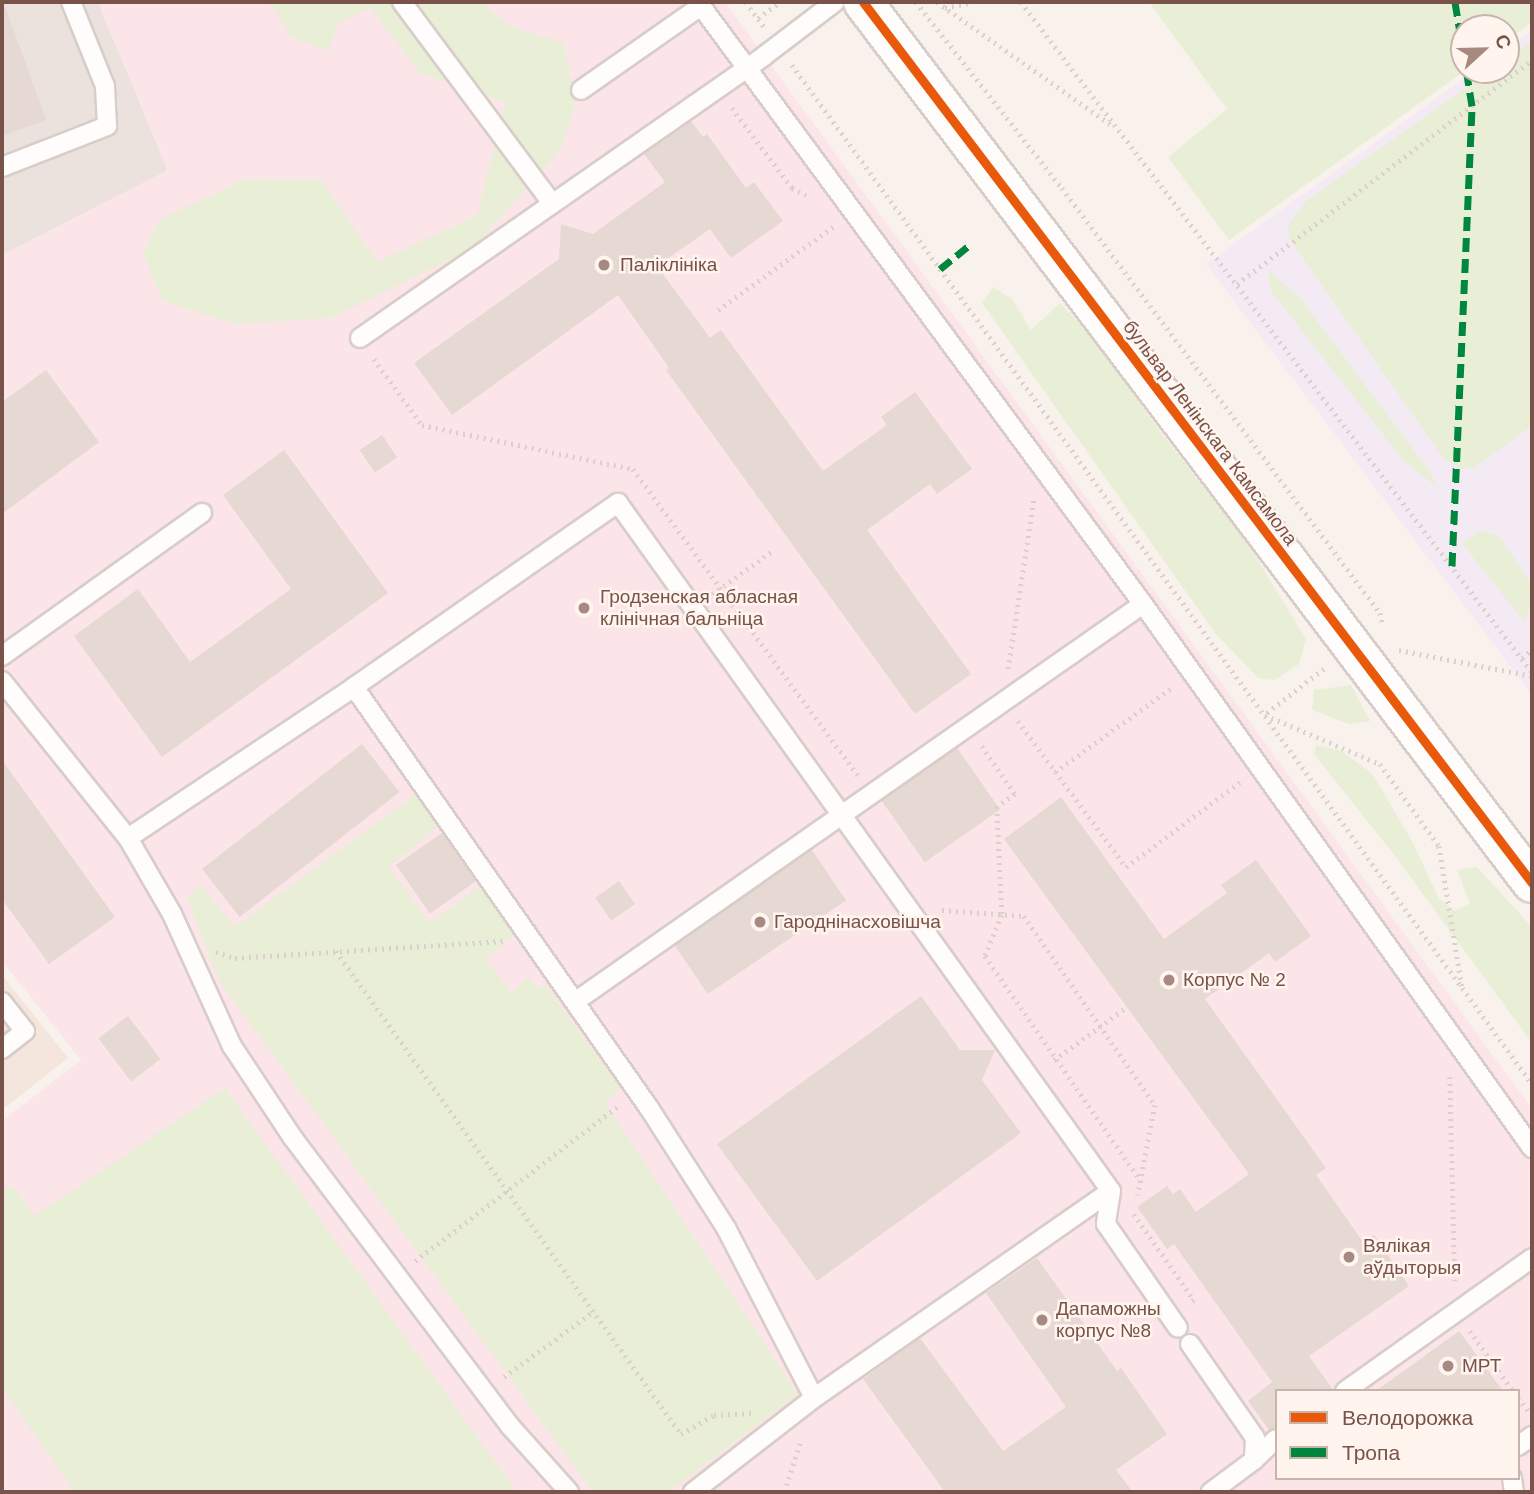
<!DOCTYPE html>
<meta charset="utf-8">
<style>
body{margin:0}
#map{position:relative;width:1534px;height:1494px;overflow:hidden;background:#f9f2ec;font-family:Arial,sans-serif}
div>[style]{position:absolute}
.residential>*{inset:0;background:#f4e6dc}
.industrial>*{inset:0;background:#ece2dd}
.education>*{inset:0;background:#f3eaf4}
.medical>*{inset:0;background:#fbe5e8}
.green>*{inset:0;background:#e9efd6}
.building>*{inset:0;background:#e6d8d3;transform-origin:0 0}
.path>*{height:4.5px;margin-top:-2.25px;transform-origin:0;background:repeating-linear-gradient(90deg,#dbd0cd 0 2px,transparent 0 7px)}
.roads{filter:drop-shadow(2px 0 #d8cdc8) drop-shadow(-2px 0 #d8cdc8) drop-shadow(0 2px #d8cdc8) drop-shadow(0 -2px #d8cdc8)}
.lane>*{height:18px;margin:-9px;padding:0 9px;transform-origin:9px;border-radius:9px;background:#fefdfc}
.secondary>*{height:38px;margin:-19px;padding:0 19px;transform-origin:19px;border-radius:19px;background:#fefdfc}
.quiet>*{height:7px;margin-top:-3.5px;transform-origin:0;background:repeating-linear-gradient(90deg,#00873e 0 14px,transparent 0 21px)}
.cycleway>*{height:9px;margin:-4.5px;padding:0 4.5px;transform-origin:4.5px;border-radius:4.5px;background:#e8590c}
.dots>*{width:19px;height:19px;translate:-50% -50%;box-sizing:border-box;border:4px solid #fff5ee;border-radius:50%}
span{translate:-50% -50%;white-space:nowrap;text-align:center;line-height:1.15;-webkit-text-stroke:5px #fff5ee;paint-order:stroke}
.poi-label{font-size:19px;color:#795249}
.left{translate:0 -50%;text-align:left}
.street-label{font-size:19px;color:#795249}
.frame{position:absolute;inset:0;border:4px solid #795249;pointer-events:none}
.legend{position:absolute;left:1275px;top:1389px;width:245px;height:91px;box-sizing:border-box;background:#fff5ee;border:2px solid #c9b4ac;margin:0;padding:9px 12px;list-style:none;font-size:21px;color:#795249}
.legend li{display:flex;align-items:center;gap:14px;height:35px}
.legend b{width:35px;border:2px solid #c9b4ac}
.north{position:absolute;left:1450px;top:14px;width:70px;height:70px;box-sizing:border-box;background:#fff5ee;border:2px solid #c9b4ac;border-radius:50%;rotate:68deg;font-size:19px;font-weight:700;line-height:28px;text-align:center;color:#795249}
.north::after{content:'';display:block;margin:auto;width:24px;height:32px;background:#a68a82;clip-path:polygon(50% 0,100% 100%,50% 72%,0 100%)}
</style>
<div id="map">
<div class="residential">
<i style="clip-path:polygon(2px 975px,68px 1058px,2px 1110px)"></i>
</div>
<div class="industrial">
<i style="clip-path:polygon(2px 2px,98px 2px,168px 171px,2px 255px)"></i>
</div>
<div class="education">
<i style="clip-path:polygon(1532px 30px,1532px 695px,1206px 264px,1476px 70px,1506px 70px,1506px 49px)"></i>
</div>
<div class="medical">
<i style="clip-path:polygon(evenodd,98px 2px,725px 2px,1532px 1109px,1532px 1492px,2px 1492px,2px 1121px,81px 1060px,2px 961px,2px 255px,168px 170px,98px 2px,1277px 1391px,1518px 1391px,1518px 1478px,1277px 1478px,1277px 1391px)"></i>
</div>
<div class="green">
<i style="clip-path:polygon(268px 2px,482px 2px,509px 26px,563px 43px,576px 100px,562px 148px,473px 248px,331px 318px,236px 324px,162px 301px,143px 252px,161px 219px,245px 179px,321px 180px,378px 262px,477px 215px,506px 102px,419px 73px,370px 7px,338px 24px,328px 51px,292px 38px)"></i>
<i style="clip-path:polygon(1149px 2px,1532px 2px,1532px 22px,1506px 41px,1506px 28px,1464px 28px,1466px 70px,1229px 240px,1168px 157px,1227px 109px)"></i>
<i style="clip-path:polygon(1532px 41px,1532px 426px,1475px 467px,1460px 469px,1444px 459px,1290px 240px,1288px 225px,1306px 201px,1491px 70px,1506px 70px,1506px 60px)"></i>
<i style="clip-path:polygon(1268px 270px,1300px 298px,1431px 473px,1437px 487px,1402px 459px,1271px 291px)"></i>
<i style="clip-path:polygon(993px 287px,1012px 299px,1031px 330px,1060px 303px,1093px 338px,1162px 434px,1248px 544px,1306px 639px,1299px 664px,1275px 680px,1258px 678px,1215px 633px,982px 303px)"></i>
<i style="clip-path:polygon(1481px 530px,1499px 536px,1532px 585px,1532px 601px,1524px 622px,1462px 543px)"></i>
<i style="clip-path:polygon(1351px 685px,1370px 721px,1349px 724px,1312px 710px,1314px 690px)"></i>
<i style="clip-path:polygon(1316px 745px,1340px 750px,1372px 773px,1413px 843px,1439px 899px,1455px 911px,1470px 903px,1457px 870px,1477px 867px,1532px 927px,1532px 1043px,1395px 856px,1314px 754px)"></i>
<i style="clip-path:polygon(416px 794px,439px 825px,389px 867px,430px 923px,482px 885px,515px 934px,485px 959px,512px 993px,528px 977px,537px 988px,545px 985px,621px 1089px,605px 1103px,798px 1394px,668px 1492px,596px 1492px,590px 1488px,219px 981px,187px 898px,200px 884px,235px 927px)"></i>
<i style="clip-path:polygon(225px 1088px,517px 1492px,74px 1492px,2px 1387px,2px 1189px,13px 1187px,34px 1216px)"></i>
</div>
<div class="building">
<i style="clip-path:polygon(2px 6px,5px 6px,46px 120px,2px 136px)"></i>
<i style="clip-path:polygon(691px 121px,703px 137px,707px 134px,746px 188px,754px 182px,783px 221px,731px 258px,710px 229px,657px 266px,710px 338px,721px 330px,823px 471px,887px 425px,881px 417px,915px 392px,972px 469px,937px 494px,930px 484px,867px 530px,971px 674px,915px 714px,666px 370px,669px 368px,618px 295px,452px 415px,414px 363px,559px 259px,561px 224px,593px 234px,665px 182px,644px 154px)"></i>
<i style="clip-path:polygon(46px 370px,99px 442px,2px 514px,2px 402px)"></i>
<i style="left:382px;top:435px;width:27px;height:27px;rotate:56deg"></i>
<i style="clip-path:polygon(284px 450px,388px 593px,162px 757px,74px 636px,138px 589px,190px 662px,291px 589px,223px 495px)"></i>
<i style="left:362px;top:744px;width:61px;height:203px;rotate:52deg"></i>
<i style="left:957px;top:748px;width:75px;height:92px;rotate:55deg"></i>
<i style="clip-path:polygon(2px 760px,115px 917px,49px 964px,2px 899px)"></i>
<i style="clip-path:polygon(1061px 797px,1164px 939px,1227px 893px,1221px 885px,1256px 860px,1311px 936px,1275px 962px,1269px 953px,1205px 999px,1326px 1168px,1316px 1175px,1363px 1242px,1374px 1235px,1409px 1286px,1309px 1356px,1334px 1391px,1277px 1389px,1277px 1428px,1269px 1430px,1248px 1401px,1272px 1382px,1174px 1244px,1167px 1249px,1137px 1207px,1167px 1186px,1173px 1194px,1180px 1189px,1196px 1212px,1249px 1174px,1004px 839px)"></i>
<i style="left:442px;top:833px;width:59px;height:56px;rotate:55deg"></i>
<i style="left:812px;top:850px;width:61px;height:167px;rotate:56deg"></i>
<i style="left:619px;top:881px;width:28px;height:29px;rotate:55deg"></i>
<i style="clip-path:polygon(921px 996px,960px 1050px,995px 1050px,982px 1080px,1021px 1133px,817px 1281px,717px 1144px)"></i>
<i style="left:128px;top:1016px;width:54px;height:37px;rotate:53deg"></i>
<i style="clip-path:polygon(1037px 1258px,1117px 1371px,1121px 1368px,1167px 1434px,1116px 1470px,1133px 1492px,945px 1492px,863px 1379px,920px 1338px,1003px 1451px,1066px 1407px,986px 1293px)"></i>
<i style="clip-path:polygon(1459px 1331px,1503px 1391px,1376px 1391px)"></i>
</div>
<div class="path">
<i style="left:746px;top:2px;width:31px;rotate:54deg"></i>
<i style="left:916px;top:2px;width:236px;rotate:51.9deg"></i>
<i style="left:1062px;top:188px;width:531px;rotate:53.19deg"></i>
<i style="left:1380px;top:613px;width:12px;rotate:76deg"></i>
<i style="left:937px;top:2px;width:215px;rotate:35.2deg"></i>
<i style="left:1021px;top:2px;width:843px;rotate:52.67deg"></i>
<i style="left:945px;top:8px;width:29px;rotate:-12deg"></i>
<i style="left:758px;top:18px;width:27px;rotate:-36deg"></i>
<i style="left:792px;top:65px;width:1259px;rotate:54.01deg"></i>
<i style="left:732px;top:108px;width:100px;rotate:53.1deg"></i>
<i style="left:792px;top:188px;width:18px;rotate:27deg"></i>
<i style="left:1237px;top:284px;width:370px;rotate:-37.2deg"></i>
<i style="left:718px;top:310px;width:142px;rotate:-35.8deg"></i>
<i style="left:374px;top:359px;width:82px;rotate:54deg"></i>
<i style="left:422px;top:425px;width:216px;rotate:11.8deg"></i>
<i style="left:633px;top:469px;width:380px;rotate:53.7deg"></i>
<i style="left:712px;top:594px;width:72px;rotate:-35.4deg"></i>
<i style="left:1399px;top:650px;width:136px;rotate:11.1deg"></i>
<i style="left:1522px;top:658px;width:13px;rotate:-39deg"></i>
<i style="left:1008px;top:669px;width:173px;rotate:-81.4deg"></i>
<i style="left:1324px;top:669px;width:75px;rotate:142.1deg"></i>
<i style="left:1265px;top:715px;width:125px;rotate:23.1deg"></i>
<i style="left:1380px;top:764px;width:101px;rotate:54.3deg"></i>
<i style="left:1439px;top:846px;width:142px;rotate:80.7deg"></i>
<i style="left:1018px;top:721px;width:182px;rotate:53.5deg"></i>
<i style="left:1126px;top:867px;width:142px;rotate:-36.7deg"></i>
<i style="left:982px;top:746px;width:58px;rotate:55.5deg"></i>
<i style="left:1015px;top:794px;width:22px;rotate:144deg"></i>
<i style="left:997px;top:807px;width:108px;rotate:87.3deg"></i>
<i style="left:1002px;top:915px;width:44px;rotate:112.5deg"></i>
<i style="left:985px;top:956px;width:274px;rotate:55.3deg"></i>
<i style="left:1055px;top:772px;width:145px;rotate:-35.8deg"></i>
<i style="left:942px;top:910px;width:82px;rotate:4.2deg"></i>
<i style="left:1024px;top:916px;width:230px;rotate:55.3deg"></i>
<i style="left:1155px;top:1105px;width:92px;rotate:100.7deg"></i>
<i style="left:336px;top:951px;width:594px;rotate:54.46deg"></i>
<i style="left:681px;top:1434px;width:38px;rotate:-30deg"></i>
<i style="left:714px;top:1415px;width:40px;rotate:-2.9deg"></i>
<i style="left:216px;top:952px;width:20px;rotate:18deg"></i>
<i style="left:235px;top:958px;width:269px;rotate:-3.6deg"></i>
<i style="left:1054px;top:1060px;width:90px;rotate:-36deg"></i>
<i style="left:1450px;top:1077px;width:204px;rotate:88.6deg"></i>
<i style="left:1134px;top:1214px;width:105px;rotate:55.1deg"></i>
<i style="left:1194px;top:1300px;width:5px;rotate:143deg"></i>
<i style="left:415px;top:1261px;width:254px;rotate:-37.3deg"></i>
<i style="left:1470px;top:1331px;width:74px;rotate:54.4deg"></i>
<i style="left:504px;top:1377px;width:112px;rotate:-36.3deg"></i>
<i style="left:1518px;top:1398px;width:19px;rotate:51deg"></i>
<i style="left:784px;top:1492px;width:55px;rotate:-71.9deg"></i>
</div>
<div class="roads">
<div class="lane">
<i style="left:402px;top:2px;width:251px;rotate:53.3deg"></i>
<i style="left:581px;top:90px;width:146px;rotate:-35deg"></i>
<i style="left:701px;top:6px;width:744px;rotate:53.53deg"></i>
<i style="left:1143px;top:604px;width:669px;rotate:54.43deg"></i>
<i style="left:2px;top:167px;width:113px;rotate:-21.3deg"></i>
<i style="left:107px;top:126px;width:40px;rotate:-92.9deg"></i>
<i style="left:105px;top:86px;width:91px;rotate:-112deg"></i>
<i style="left:360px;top:338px;width:493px;rotate:-34.9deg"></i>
<i style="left:764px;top:56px;width:89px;rotate:-37.3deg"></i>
<i style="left:2px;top:656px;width:246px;rotate:-35.6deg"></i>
<i style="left:2px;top:681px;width:201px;rotate:51.3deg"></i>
<i style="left:128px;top:838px;width:88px;rotate:59.9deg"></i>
<i style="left:172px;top:914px;width:145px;rotate:65.6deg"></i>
<i style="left:232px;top:1046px;width:110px;rotate:56.5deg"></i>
<i style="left:293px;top:1138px;width:361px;rotate:53deg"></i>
<i style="left:510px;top:1426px;width:89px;rotate:48.2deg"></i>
<i style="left:354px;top:687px;width:514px;rotate:54.98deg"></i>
<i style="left:649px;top:1108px;width:143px;rotate:57.3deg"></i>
<i style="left:726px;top:1228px;width:191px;rotate:62.6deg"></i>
<i style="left:128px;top:838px;width:272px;rotate:-33.7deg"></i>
<i style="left:354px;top:687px;width:322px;rotate:-34.9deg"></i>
<i style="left:618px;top:503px;width:846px;rotate:54.38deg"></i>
<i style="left:1111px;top:1191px;width:33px;rotate:99deg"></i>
<i style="left:1106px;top:1224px;width:126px;rotate:55.3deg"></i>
<i style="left:576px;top:1001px;width:692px;rotate:-35deg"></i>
<i style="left:2px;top:1002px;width:37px;rotate:52deg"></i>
<i style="left:25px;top:1031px;width:29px;rotate:142deg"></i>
<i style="left:1190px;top:1344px;width:114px;rotate:55.3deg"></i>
<i style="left:1255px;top:1438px;width:22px;rotate:93deg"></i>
<i style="left:1254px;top:1460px;width:54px;rotate:143.3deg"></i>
<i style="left:1345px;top:1391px;width:229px;rotate:-35.4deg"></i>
<i style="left:1518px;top:1446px;width:17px;rotate:-36deg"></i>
<i style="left:1254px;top:1460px;width:30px;rotate:-44deg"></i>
<i style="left:1512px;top:1478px;width:14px;rotate:82deg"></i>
<i style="left:693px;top:1492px;width:153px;rotate:-37.8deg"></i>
<i style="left:814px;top:1398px;width:362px;rotate:-34.9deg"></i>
</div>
<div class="secondary">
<i style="left:863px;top:2px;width:1106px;rotate:52.79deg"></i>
</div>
</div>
<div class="quiet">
<i style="left:1455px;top:2px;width:56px;rotate:80.7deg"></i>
<i style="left:940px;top:269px;width:36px;rotate:-39deg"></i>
<i style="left:1452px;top:566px;width:460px;rotate:-87.5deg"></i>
<i style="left:1472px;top:106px;width:36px;rotate:-99deg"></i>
</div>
<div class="cycleway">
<i style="left:863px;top:2px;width:1106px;rotate:52.79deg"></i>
</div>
<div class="dots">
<i style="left:604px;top:265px;background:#a68a82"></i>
<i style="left:584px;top:608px;background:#a68a82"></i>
<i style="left:760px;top:922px;background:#a68a82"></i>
<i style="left:1169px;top:980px;background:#a68a82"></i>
<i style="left:1349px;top:1257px;background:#a68a82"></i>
<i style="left:1042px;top:1320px;background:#a68a82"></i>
<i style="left:1448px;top:1366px;background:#a68a82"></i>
</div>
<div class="poi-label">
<span class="left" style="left:620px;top:265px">Паліклініка</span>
<span class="left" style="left:600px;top:608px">Гродзенская абласная<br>клінічная бальніца</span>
<span class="left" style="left:774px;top:922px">Гароднінасховішча</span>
<span class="left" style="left:1183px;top:980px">Корпус № 2</span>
<span class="left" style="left:1363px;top:1257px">Вялікая<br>аўдыторыя</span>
<span class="left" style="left:1056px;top:1320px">Дапаможны<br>корпус №8</span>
<span class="left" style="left:1462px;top:1366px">МРТ</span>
</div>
<div class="street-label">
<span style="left:1210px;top:433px;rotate:53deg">бульвар Ленінскага Камсамола</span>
</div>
<div class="frame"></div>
<ul class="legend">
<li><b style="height:9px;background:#e8590c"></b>Велодорожка</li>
<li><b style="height:9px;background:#00873e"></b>Тропа</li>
</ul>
<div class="north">С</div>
</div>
